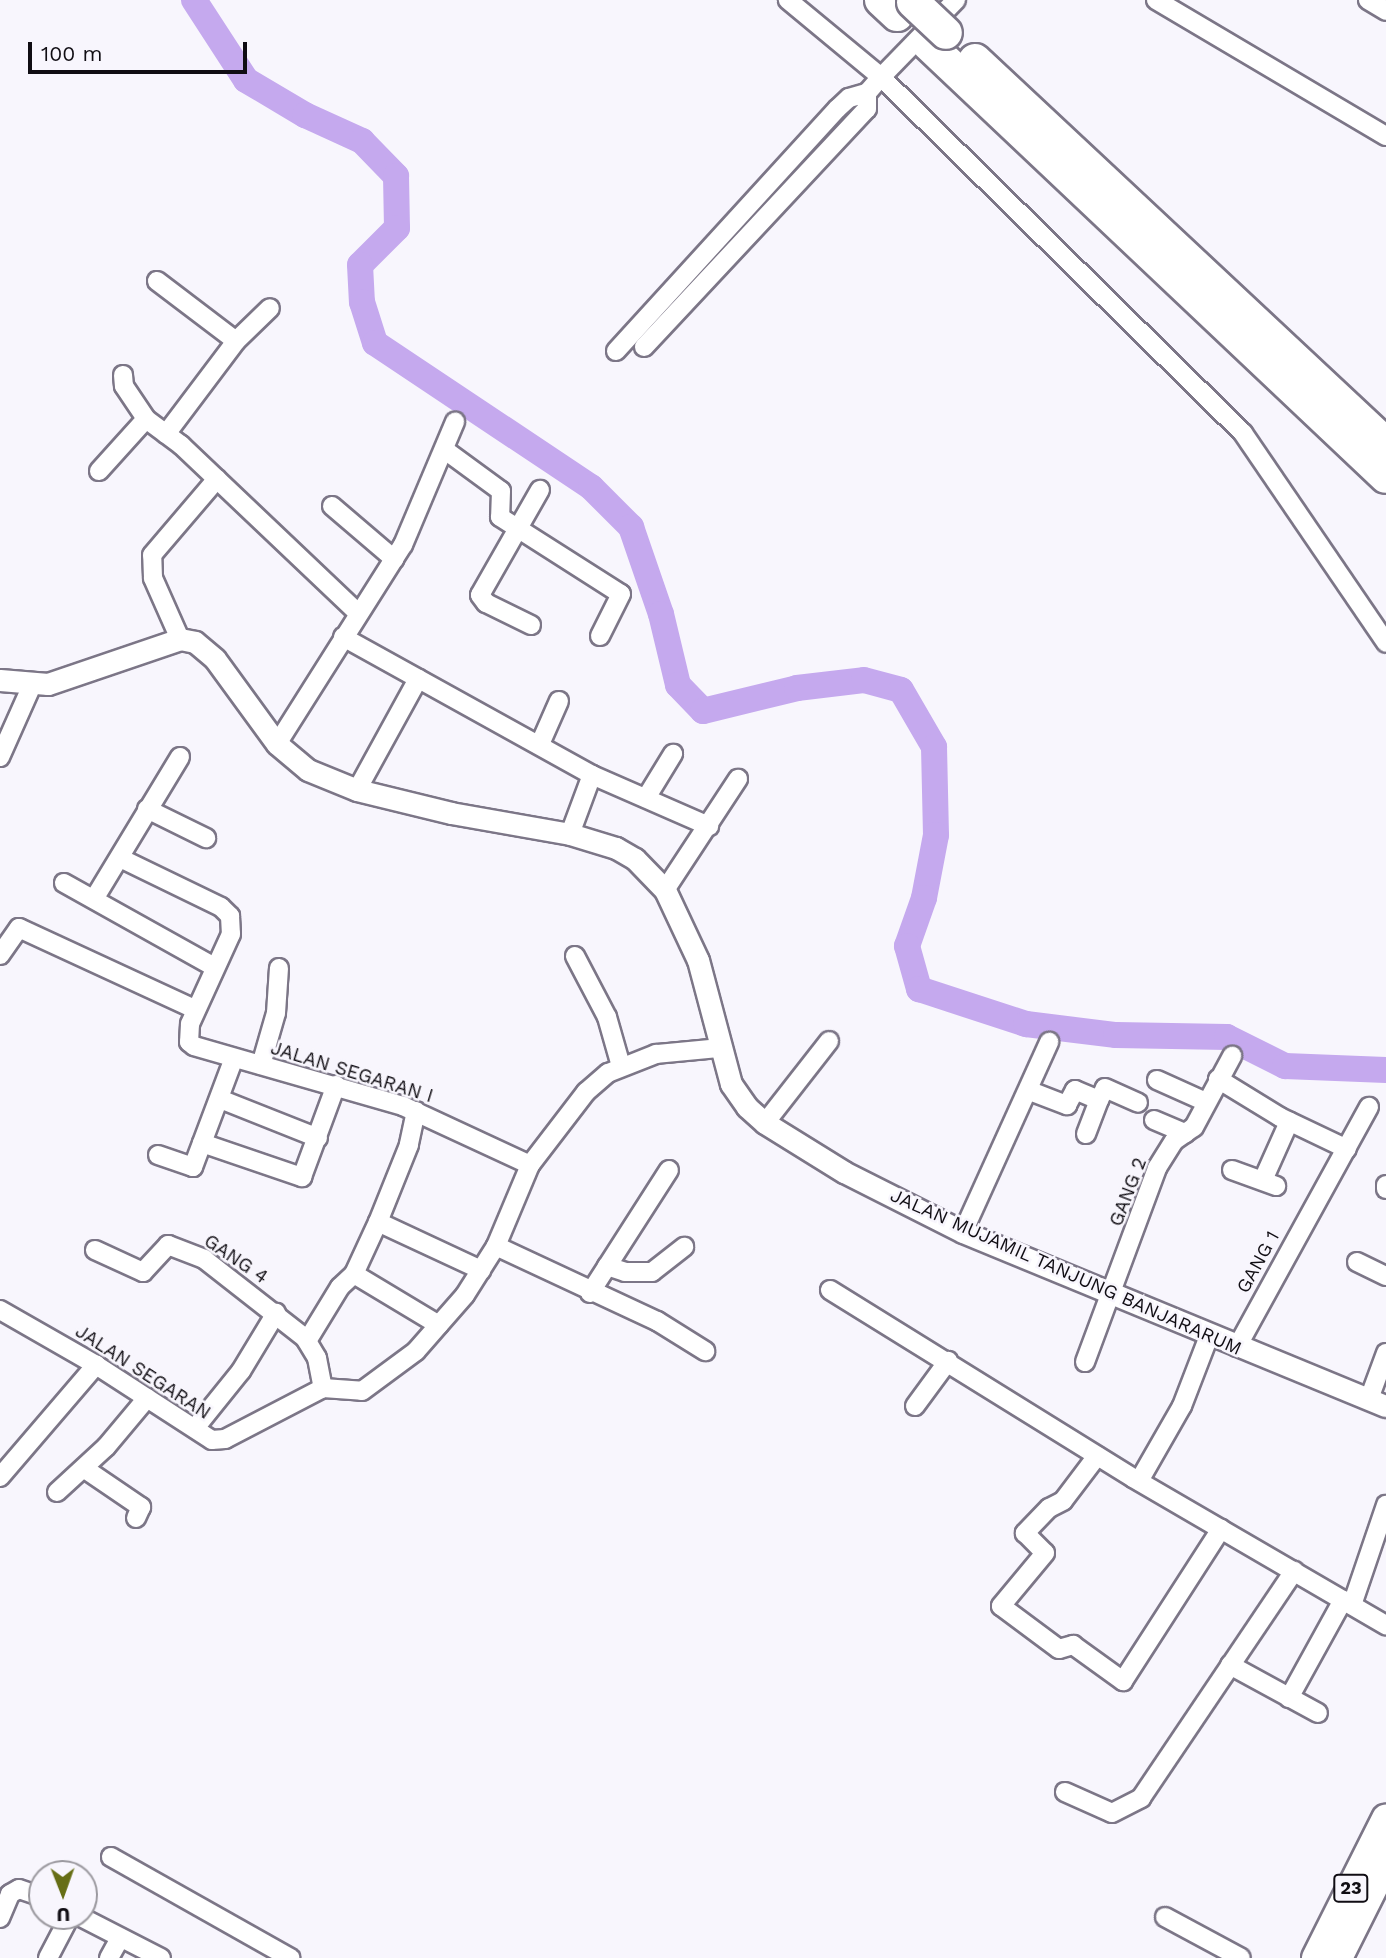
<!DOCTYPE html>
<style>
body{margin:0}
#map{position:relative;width:1386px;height:1958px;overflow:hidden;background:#f8f6fd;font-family:"Work Sans",sans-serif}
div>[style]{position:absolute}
.river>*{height:26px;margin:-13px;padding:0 13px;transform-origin:13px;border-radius:13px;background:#c5a9ee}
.roads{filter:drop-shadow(2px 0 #7c7687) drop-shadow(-2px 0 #7c7687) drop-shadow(0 2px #7c7687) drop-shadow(0 -2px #7c7687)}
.minor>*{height:18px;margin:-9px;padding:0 9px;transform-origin:9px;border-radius:9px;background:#fff}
.tertiary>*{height:21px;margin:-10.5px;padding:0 10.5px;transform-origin:10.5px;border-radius:10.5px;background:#fff}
.trunk>*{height:28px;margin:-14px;padding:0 14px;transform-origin:14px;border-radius:14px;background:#fff}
.motorway>*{height:32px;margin:-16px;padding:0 16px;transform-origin:16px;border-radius:16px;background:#fff}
.bridges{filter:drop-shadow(2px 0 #7c7687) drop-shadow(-2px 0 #7c7687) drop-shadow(0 2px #7c7687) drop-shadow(0 -2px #7c7687)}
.motorway-bridge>*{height:32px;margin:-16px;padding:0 16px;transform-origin:16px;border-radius:16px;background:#fff}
span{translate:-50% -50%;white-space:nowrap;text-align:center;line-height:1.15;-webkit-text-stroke:5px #f8f6fd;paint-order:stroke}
.shield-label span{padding:2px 5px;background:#f8f6fd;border:2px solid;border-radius:5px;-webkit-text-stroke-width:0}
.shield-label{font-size:18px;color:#100d13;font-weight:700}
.street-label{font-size:19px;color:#100d13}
.north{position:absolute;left:28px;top:1860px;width:70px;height:70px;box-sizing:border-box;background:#f8f6fd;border:2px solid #9b999f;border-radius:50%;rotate:179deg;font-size:19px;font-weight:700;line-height:28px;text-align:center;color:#100d13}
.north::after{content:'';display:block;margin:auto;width:24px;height:32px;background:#666e15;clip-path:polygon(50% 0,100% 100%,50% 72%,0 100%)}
.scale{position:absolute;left:28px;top:42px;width:219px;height:32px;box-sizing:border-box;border:4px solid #100d13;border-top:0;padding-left:9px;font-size:21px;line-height:24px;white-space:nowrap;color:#100d13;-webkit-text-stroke:5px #f8f6fd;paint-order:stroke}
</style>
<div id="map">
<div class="river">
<i style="left:194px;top:0;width:95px;rotate:57deg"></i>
<i style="left:246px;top:80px;width:69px;rotate:30.7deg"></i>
<i style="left:305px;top:115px;width:63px;rotate:24.5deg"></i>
<i style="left:362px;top:141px;width:49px;rotate:45.8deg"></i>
<i style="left:396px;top:176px;width:52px;rotate:88.9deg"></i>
<i style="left:397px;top:228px;width:52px;rotate:135deg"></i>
<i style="left:360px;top:265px;width:37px;rotate:87deg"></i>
<i style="left:362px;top:302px;width:43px;rotate:72.4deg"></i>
<i style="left:375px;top:343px;width:260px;rotate:33.7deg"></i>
<i style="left:591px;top:487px;width:57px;rotate:45deg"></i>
<i style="left:631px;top:527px;width:92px;rotate:71deg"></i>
<i style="left:661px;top:614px;width:73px;rotate:76.5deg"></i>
<i style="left:678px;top:685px;width:36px;rotate:46deg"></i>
<i style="left:703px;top:711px;width:97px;rotate:-13.7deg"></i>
<i style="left:797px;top:688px;width:67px;rotate:-6.8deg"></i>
<i style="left:864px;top:680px;width:38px;rotate:15deg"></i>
<i style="left:901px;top:690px;width:66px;rotate:59.9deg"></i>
<i style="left:934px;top:747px;width:88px;rotate:88.7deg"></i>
<i style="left:936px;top:835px;width:64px;rotate:100.8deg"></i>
<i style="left:924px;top:898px;width:51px;rotate:109.5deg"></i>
<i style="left:907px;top:946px;width:45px;rotate:74.4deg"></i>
<i style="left:919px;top:989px;width:113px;rotate:18.1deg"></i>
<i style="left:1026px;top:1024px;width:91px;rotate:7deg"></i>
<i style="left:1116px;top:1035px;width:111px;rotate:1deg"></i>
<i style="left:1227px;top:1037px;width:65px;rotate:26.6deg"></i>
<i style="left:1285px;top:1066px;width:101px;rotate:2.3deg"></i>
</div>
<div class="roads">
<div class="minor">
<i style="left:956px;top:0;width:107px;rotate:134.2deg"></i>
<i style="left:881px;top:77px;width:508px;rotate:44.52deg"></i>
<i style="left:1243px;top:433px;width:254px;rotate:55.7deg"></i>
<i style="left:1156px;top:0;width:267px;rotate:30.6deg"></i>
<i style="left:1368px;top:0;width:21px;rotate:31deg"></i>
<i style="left:157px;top:281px;width:99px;rotate:37.2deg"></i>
<i style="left:644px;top:347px;width:326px;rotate:-46.9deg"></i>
<i style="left:867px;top:109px;width:16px;rotate:-90deg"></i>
<i style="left:867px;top:93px;width:21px;rotate:-49deg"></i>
<i style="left:881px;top:77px;width:121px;rotate:-140.4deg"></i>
<i style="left:616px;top:351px;width:328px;rotate:-47.6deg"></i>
<i style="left:837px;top:109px;width:16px;rotate:-43deg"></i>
<i style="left:849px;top:98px;width:19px;rotate:-16deg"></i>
<i style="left:123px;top:375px;width:11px;rotate:85deg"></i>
<i style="left:124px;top:386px;width:40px;rotate:56deg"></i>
<i style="left:146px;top:419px;width:44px;rotate:36.6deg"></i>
<i style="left:181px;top:445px;width:244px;rotate:43.5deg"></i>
<i style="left:166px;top:434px;width:116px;rotate:-53deg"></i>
<i style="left:236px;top:341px;width:47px;rotate:-44.1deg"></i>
<i style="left:445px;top:450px;width:69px;rotate:36.2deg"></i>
<i style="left:501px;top:491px;width:26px;rotate:92deg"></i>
<i style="left:500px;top:517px;width:143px;rotate:32.5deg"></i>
<i style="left:621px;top:594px;width:47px;rotate:116.6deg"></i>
<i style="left:99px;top:471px;width:70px;rotate:-47.9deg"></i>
<i style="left:332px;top:506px;width:82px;rotate:40.5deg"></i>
<i style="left:531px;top:625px;width:50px;rotate:-153.9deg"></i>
<i style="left:486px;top:603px;width:10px;rotate:-127deg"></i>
<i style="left:480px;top:595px;width:121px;rotate:-60.3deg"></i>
<i style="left:343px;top:637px;width:285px;rotate:29deg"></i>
<i style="left:592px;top:775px;width:128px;rotate:23.6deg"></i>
<i style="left:180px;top:639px;width:67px;rotate:-113.9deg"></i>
<i style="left:153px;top:578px;width:23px;rotate:-92deg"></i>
<i style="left:152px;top:555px;width:100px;rotate:-49.5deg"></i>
<i style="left:277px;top:744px;width:236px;rotate:-57.7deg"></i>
<i style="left:403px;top:545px;width:134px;rotate:-67.1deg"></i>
<i style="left:540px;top:744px;width:47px;rotate:-66.2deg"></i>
<i style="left:0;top:757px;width:79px;rotate:-66deg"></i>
<i style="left:357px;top:790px;width:127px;rotate:-61.2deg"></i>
<i style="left:646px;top:798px;width:52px;rotate:-58.5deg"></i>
<i style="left:147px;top:809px;width:66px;rotate:26.2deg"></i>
<i style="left:570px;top:834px;width:63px;rotate:-69.6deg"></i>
<i style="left:120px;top:858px;width:112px;rotate:25.9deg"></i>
<i style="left:221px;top:907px;width:13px;rotate:45deg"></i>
<i style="left:230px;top:916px;width:18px;rotate:87deg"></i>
<i style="left:231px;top:934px;width:99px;rotate:114.5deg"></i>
<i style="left:190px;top:1024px;width:18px;rotate:93deg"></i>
<i style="left:189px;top:1042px;width:6px;rotate:39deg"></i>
<i style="left:194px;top:1046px;width:217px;rotate:16deg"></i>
<i style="left:403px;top:1106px;width:140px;rotate:24.9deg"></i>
<i style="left:64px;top:883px;width:172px;rotate:29.2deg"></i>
<i style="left:665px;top:890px;width:133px;rotate:-56.7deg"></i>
<i style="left:94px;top:899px;width:166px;rotate:-58.8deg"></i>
<i style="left:0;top:955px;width:33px;rotate:-55deg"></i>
<i style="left:19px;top:928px;width:193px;rotate:24.8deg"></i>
<i style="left:575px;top:956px;width:69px;rotate:62.3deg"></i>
<i style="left:607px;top:1017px;width:51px;rotate:74.1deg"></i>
<i style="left:261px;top:1065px;width:54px;rotate:-73.9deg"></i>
<i style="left:276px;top:1013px;width:45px;rotate:-86.2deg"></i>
<i style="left:1218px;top:1079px;width:73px;rotate:31.5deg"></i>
<i style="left:1280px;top:1117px;width:74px;rotate:25.5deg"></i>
<i style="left:1157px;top:1080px;width:54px;rotate:24.2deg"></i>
<i style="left:1030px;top:1091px;width:40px;rotate:21deg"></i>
<i style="left:1067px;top:1105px;width:17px;rotate:-62deg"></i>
<i style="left:1075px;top:1090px;width:26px;rotate:23deg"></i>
<i style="left:1099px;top:1100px;width:13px;rotate:-63deg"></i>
<i style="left:1105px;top:1088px;width:36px;rotate:24deg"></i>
<i style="left:225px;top:1101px;width:100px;rotate:21.7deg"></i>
<i style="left:416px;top:1111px;width:35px;rotate:102deg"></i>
<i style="left:409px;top:1145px;width:83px;rotate:111.9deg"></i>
<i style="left:378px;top:1222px;width:114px;rotate:25deg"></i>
<i style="left:1154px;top:1120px;width:34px;rotate:23deg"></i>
<i style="left:765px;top:1123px;width:104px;rotate:-52deg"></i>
<i style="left:1086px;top:1134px;width:36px;rotate:-69deg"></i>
<i style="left:202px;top:1143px;width:106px;rotate:18.8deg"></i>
<i style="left:302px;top:1177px;width:98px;rotate:-69.7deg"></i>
<i style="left:158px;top:1155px;width:37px;rotate:19deg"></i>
<i style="left:193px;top:1167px;width:116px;rotate:-69.4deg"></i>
<i style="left:1232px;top:1170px;width:47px;rotate:20deg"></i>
<i style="left:1263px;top:1180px;width:64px;rotate:-65.9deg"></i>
<i style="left:1386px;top:1185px;width:4px;rotate:90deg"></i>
<i style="left:378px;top:1222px;width:57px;rotate:114.8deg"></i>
<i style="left:354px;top:1274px;width:99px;rotate:31deg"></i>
<i style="left:963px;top:1232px;width:209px;rotate:-65.6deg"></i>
<i style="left:496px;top:1246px;width:178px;rotate:25deg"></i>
<i style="left:657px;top:1321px;width:57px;rotate:32deg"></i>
<i style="left:95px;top:1250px;width:53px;rotate:24.6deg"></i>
<i style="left:143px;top:1272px;width:37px;rotate:-47deg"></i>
<i style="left:168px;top:1245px;width:39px;rotate:21deg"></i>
<i style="left:204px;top:1259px;width:128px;rotate:38deg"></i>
<i style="left:305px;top:1338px;width:23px;rotate:59deg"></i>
<i style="left:317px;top:1358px;width:31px;rotate:79deg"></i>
<i style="left:1357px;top:1262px;width:32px;rotate:26deg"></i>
<i style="left:607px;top:1266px;width:19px;rotate:18deg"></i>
<i style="left:625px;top:1272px;width:27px"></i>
<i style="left:652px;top:1272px;width:41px;rotate:-38deg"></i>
<i style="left:830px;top:1290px;width:357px;rotate:31.8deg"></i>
<i style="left:1133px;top:1478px;width:293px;rotate:30.2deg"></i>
<i style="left:590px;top:1293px;width:146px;rotate:-57.3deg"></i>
<i style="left:0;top:1310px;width:111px;rotate:29.8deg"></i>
<i style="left:96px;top:1365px;width:138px;rotate:32.9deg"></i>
<i style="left:212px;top:1440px;width:13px;rotate:-4deg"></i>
<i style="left:225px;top:1439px;width:110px;rotate:-27.5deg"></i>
<i style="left:323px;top:1388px;width:39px;rotate:4deg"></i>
<i style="left:362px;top:1391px;width:67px;rotate:-36.5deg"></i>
<i style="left:416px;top:1351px;width:74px;rotate:-48.8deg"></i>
<i style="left:465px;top:1295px;width:58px;rotate:-57.7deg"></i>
<i style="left:496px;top:1246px;width:88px;rotate:-67.2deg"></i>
<i style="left:530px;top:1165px;width:92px;rotate:-52.5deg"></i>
<i style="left:586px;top:1092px;width:29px;rotate:-41deg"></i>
<i style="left:608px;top:1073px;width:52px;rotate:-21.6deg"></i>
<i style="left:656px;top:1054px;width:64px;rotate:-5.4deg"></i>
<i style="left:307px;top:1341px;width:63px;rotate:-58.6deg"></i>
<i style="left:340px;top:1287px;width:19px;rotate:-43deg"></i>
<i style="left:1237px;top:1347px;width:274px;rotate:-61.2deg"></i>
<i style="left:1085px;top:1362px;width:207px;rotate:-69.6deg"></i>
<i style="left:1157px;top:1168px;width:32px;rotate:-58deg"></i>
<i style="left:1174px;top:1141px;width:24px;rotate:-35deg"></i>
<i style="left:1194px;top:1127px;width:81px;rotate:-61.8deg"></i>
<i style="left:1369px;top:1399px;width:49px;rotate:-69.7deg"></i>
<i style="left:915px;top:1406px;width:56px;rotate:-53.7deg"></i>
<i style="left:195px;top:1428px;width:73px;rotate:-51.1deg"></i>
<i style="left:241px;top:1371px;width:68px;rotate:-58.9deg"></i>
<i style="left:1097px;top:1456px;width:56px;rotate:127.1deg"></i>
<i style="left:1063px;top:1501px;width:16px;rotate:153deg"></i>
<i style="left:1049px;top:1508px;width:35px;rotate:134deg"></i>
<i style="left:1025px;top:1533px;width:28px;rotate:45deg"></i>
<i style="left:1045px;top:1553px;width:69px;rotate:129.7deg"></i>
<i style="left:1001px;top:1606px;width:72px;rotate:36.6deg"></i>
<i style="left:1059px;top:1649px;width:15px;rotate:-16deg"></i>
<i style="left:1073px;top:1645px;width:62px;rotate:35.8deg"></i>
<i style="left:1123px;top:1681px;width:181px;rotate:-57.2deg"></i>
<i style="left:85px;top:1469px;width:68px;rotate:34.2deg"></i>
<i style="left:141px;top:1507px;width:12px;rotate:114deg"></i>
<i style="left:0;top:1477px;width:148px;rotate:-49.4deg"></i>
<i style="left:1139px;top:1481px;width:86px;rotate:-60.2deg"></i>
<i style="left:1182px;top:1406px;width:75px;rotate:-68.9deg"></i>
<i style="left:57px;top:1492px;width:67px;rotate:-42.6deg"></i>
<i style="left:106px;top:1447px;width:64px;rotate:-50.1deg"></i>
<i style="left:1352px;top:1605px;width:106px;rotate:-71.2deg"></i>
<i style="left:1230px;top:1665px;width:100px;rotate:28.6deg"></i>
<i style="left:1289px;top:1698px;width:112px;rotate:-61.1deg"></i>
<i style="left:1065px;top:1792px;width:51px;rotate:24.1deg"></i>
<i style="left:1112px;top:1813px;width:33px;rotate:-27deg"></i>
<i style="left:1141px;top:1798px;width:274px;rotate:-56deg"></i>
<i style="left:111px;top:1857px;width:206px;rotate:29.4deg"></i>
<i style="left:79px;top:1916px;width:92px;rotate:27.1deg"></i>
<i style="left:1165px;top:1917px;width:86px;rotate:28.3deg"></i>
<i style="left:0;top:1918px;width:26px;rotate:-67deg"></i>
<i style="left:10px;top:1894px;width:10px;rotate:-29deg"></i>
<i style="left:19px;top:1889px;width:24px;rotate:19deg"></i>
<i style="left:48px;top:1958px;width:47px;rotate:-62.4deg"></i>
<i style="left:109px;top:1958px;width:23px;rotate:-61deg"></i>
</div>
<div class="tertiary">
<i style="left:0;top:680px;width:48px;rotate:4.8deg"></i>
<i style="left:48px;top:684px;width:139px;rotate:-18.8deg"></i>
<i style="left:180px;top:639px;width:15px;rotate:11deg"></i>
<i style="left:195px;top:642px;width:26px;rotate:40deg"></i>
<i style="left:215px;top:659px;width:105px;rotate:53.9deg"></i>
<i style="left:277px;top:744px;width:40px;rotate:40deg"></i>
<i style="left:308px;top:770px;width:53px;rotate:22.2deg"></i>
<i style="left:357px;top:790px;width:97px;rotate:13.7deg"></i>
<i style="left:451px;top:813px;width:121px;rotate:10deg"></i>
<i style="left:570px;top:834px;width:48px;rotate:16.9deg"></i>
<i style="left:616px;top:848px;width:22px;rotate:30deg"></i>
<i style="left:635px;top:859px;width:43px;rotate:45.9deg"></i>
<i style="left:665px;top:890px;width:77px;rotate:64.8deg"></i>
<i style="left:698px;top:960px;width:128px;rotate:75.1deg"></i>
<i style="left:731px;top:1084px;width:28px;rotate:55deg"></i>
<i style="left:747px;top:1107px;width:24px;rotate:42deg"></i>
<i style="left:765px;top:1123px;width:93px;rotate:31.8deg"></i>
<i style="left:844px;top:1172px;width:133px;rotate:26.8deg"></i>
<i style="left:963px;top:1232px;width:457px;rotate:22.4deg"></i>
</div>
<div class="trunk">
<i style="left:1316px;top:1958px;width:156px;rotate:-63.3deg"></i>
<i style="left:1338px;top:1958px;width:107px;rotate:-63.4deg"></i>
</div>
<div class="motorway">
<i style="left:881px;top:0;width:22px;rotate:43deg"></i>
<i style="left:928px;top:44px;width:630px;rotate:43.39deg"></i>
<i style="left:975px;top:60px;width:562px;rotate:43.05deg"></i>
</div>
</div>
<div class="bridges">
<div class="motorway-bridge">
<i style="left:913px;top:2px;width:45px;rotate:43.2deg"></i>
</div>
</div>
<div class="shield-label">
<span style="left:1351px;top:1888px">23</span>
</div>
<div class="street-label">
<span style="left:352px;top:1072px;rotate:17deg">JALAN SEGARAN I</span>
<span style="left:1128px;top:1192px;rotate:-69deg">GANG 2</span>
<span style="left:236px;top:1259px;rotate:34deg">GANG 4</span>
<span style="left:1258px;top:1262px;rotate:-61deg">GANG 1</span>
<span style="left:1066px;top:1272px;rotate:24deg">JALAN MUJAMIL TANJUNG BANJARARUM</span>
<span style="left:143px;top:1372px;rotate:33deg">JALAN SEGARAN</span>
</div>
<div class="north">U</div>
<div class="scale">100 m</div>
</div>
